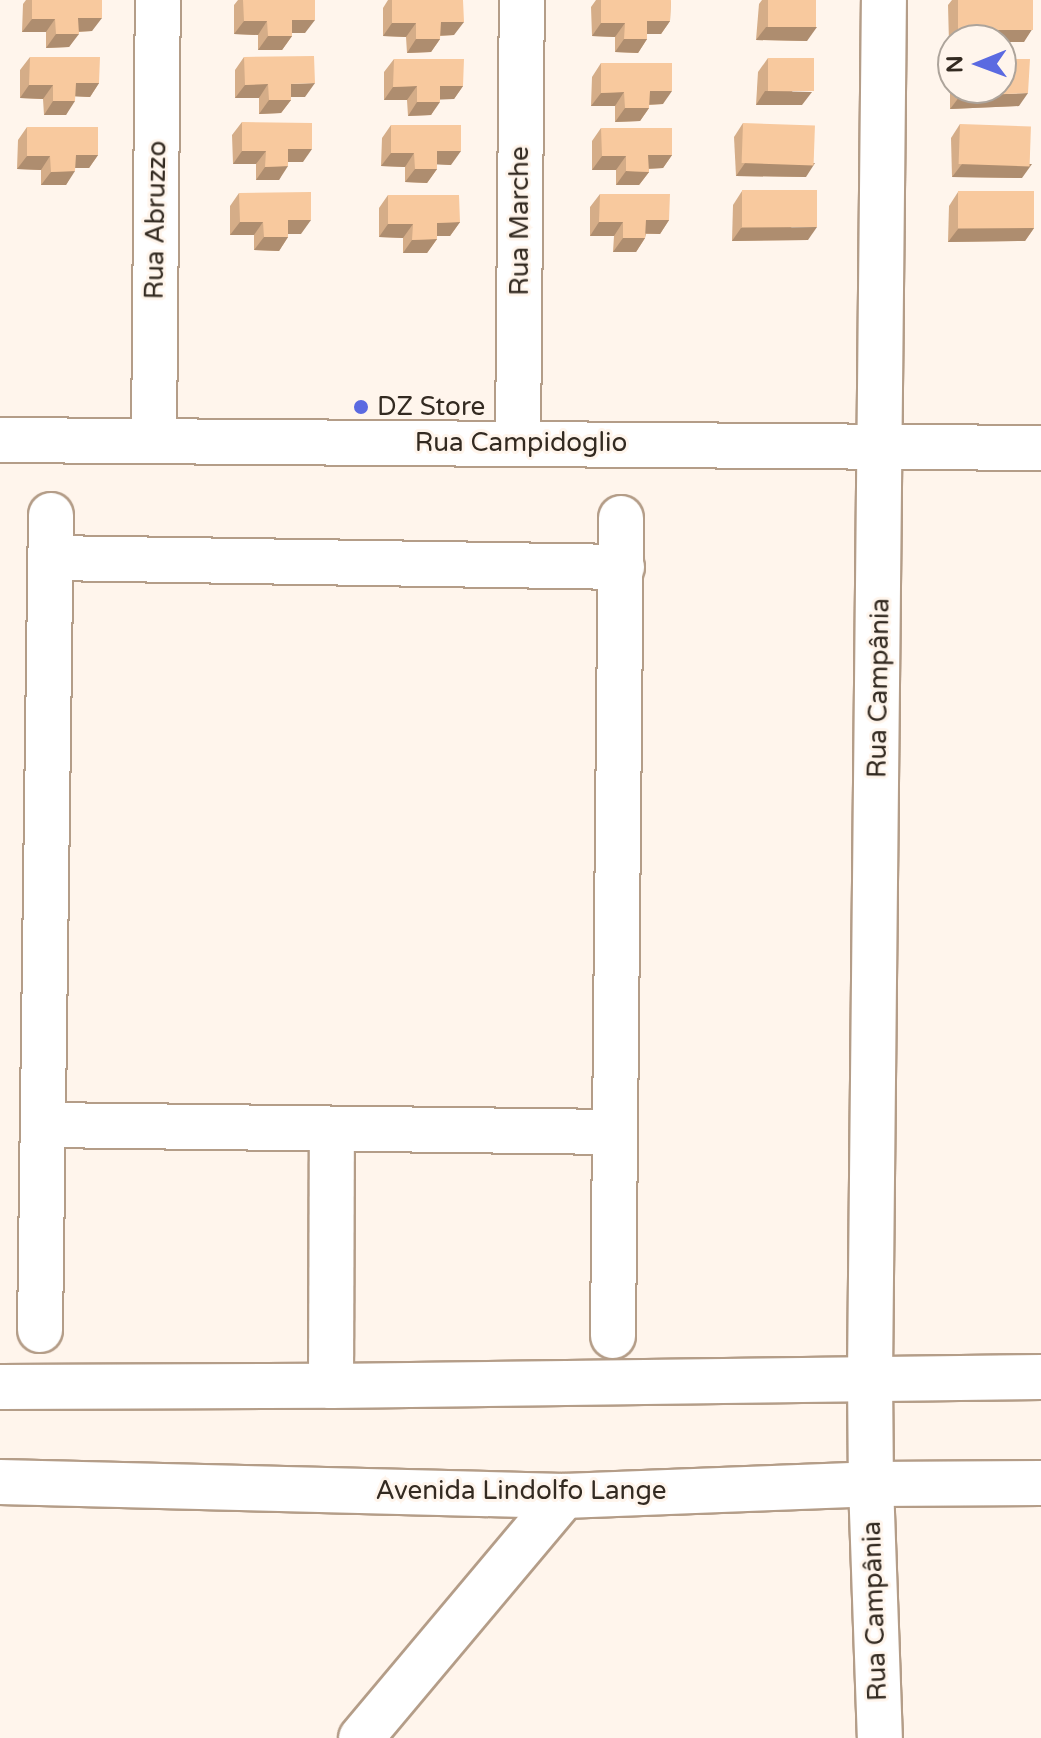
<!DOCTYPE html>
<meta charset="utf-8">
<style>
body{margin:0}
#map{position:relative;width:1041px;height:1738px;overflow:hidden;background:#fff5ec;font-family:"Varela Round",sans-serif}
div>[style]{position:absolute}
.roads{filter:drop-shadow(2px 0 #b49d88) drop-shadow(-2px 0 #b49d88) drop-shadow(0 2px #b49d88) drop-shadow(0 -2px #b49d88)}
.street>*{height:44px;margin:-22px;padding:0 22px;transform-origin:22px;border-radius:22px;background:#fff}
.secondary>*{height:44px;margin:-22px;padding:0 22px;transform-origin:22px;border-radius:22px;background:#fff}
.wall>*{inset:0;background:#d5ad88}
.shaded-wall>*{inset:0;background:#ae8d6f}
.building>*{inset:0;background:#f8c99e;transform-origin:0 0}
.dots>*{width:22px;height:22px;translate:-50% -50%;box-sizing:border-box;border:4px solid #fff5ec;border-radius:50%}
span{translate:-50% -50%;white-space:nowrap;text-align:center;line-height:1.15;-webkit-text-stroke:6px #fff5ec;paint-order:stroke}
.street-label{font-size:26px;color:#332a21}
.poi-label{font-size:26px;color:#332a21}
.left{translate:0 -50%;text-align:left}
.north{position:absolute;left:937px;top:24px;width:80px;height:80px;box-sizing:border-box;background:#fff5ec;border:2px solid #ada49b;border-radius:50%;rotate:269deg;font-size:22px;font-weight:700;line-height:32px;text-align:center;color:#332a21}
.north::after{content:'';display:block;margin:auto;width:28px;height:36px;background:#5b6ae1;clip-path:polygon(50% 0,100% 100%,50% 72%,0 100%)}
</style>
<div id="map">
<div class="roads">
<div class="street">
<i style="left:0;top:440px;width:1041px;rotate:0.44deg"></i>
<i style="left:154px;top:440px;width:440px;rotate:-89.5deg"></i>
<i style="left:518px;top:442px;width:442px;rotate:-89.5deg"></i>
<i style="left:51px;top:558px;width:571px;rotate:0.9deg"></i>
<i style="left:43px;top:1125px;width:572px;rotate:0.7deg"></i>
<i style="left:40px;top:1330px;width:815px;rotate:-89.23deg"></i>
<i style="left:613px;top:1336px;width:818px;rotate:-89.44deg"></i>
<i style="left:870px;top:1376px;width:1376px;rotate:-89.42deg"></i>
<i style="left:331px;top:1386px;width:257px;rotate:-89.8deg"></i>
<i style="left:871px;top:1484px;width:254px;rotate:88deg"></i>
<i style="left:361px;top:1738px;width:316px;rotate:-50deg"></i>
</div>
<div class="secondary">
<i style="left:870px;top:1376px;width:108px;rotate:89.5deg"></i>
<i style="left:0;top:1387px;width:331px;rotate:-0.2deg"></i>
<i style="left:331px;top:1386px;width:710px;rotate:-0.73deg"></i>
<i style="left:0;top:1482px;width:564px;rotate:1.42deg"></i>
<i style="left:564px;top:1496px;width:307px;rotate:-2.2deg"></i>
<i style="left:871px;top:1484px;width:170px;rotate:-0.3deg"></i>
</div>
</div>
<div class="wall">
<i style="clip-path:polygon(26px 0,102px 0,92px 31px,79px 32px,69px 47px,46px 48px,46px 32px,22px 32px,23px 4px)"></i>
<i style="clip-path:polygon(238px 0,315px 0,305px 33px,292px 33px,292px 36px,282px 50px,258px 50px,258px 35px,234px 34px,234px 5px)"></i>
<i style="clip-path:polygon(388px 0,463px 0,454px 35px,440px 36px,440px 39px,431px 52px,407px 53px,406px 37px,383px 36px,383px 8px)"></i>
<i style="clip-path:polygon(596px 0,671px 0,670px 21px,661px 34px,647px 34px,647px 39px,638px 53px,615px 52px,615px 37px,592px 36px,591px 7px)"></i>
<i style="clip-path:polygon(762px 0,816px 0,807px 41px,756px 40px,759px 4px)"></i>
<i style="clip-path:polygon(952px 0,1033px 0,1024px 42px,953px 40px,953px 43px,949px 43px,948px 5px)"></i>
<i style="clip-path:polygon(30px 57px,99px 83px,90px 97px,75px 96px,66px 115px,44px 115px,43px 99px,20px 98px,20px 70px)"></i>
<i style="clip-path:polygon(244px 57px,305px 97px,291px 97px,291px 100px,281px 113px,259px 114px,259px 98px,235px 98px,235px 70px)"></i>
<i style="clip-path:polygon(768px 58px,802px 105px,756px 105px,758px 72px)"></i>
<i style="clip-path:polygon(394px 59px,463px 86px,454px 99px,440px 99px,431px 115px,408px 116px,407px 100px,384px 100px,384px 72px)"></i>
<i style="clip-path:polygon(601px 63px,663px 104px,649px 105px,649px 108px,640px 121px,615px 122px,615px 106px,591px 106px,592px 77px)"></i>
<i style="clip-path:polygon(953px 69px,953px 88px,1001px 88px,1019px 106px,950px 109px,950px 73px)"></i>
<i style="clip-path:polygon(242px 122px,303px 162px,288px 162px,279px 180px,256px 180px,256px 164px,233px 164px,232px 135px)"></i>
<i style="clip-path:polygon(743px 123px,806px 177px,736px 176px,734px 137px)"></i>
<i style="clip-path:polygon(960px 124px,1022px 178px,952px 177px,951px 138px)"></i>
<i style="clip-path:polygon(391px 125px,451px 165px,437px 164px,437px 169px,427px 183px,405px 182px,405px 167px,381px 166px,382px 138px)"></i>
<i style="clip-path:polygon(27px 127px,98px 155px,89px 168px,75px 168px,66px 185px,41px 185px,41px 170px,17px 169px,18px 140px)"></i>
<i style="clip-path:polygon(601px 128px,672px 155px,663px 168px,649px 169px,649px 172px,639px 185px,616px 185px,616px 170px,592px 170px,592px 141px)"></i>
<i style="clip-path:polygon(742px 191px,808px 240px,732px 241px,733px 205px)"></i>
<i style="clip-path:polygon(958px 192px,1034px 228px,1025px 241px,948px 242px,949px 206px)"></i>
<i style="clip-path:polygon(239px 193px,301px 234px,288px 234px,288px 237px,279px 251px,254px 250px,254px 235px,230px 235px,230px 206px)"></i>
<i style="clip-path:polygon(600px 194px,669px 220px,660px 234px,646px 234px,645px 238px,636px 252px,613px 252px,614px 236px,590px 236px,590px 207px)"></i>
<i style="clip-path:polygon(388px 195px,460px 222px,450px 236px,437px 236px,437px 239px,427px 253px,403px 253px,403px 238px,379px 237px,379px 208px)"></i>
</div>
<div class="shaded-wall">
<i style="clip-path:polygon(78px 18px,102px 18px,92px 31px,69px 32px)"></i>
<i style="clip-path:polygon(32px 19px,55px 19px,46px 32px,22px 32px)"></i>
<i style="clip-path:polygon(292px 20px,315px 20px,305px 33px,282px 33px)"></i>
<i style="clip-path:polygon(244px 21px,267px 21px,258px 35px,234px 34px)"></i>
<i style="clip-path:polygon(647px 21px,670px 21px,661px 34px,637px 34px)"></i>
<i style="clip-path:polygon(441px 22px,464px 22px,454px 35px,431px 36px)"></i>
<i style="clip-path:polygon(392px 23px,416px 23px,406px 37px,383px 36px)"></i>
<i style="clip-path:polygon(601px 23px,625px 23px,615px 37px,592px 36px)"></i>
<i style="clip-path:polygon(766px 27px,817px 27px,807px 41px,756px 40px)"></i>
<i style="clip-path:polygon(1033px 28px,1024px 42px,1001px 42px,1001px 40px,953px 40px,953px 43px,949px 43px,958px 30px)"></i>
<i style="clip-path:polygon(56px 34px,79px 34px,69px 47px,46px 48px)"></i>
<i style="clip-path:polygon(268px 36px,292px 36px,282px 50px,258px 50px)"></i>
<i style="clip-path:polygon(416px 39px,440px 39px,431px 52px,407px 53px)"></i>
<i style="clip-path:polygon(624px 39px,647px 39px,638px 53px,615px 52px)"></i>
<i style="clip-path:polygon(76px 83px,99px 83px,90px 97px,66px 96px)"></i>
<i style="clip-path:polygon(315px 83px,305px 97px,282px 97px,291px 84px)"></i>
<i style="clip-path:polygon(268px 84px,259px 98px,235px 98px,245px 85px)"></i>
<i style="clip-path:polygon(29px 85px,53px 85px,43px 99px,20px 98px)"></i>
<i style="clip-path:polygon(417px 86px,407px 100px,384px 100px,393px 87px)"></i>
<i style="clip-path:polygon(440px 86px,463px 86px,454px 99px,430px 100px)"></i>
<i style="clip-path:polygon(650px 91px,672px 91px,663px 104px,640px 105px)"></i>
<i style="clip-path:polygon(765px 91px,812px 92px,802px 105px,756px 105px)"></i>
<i style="clip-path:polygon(624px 92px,615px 106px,591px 106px,601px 93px)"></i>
<i style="clip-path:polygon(1028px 93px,1019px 106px,950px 109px,960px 96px)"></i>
<i style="clip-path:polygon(269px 100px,291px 100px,281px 113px,259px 114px)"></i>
<i style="clip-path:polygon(53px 101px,75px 101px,66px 115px,44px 115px)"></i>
<i style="clip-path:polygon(417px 102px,440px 102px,431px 115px,408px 116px)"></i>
<i style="clip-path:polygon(625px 108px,649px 108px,640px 121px,615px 122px)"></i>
<i style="clip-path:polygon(288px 149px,312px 149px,303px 162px,279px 162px)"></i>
<i style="clip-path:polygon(242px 151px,266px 151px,256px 164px,233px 164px)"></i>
<i style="clip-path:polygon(437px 151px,461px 151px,451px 165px,428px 164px)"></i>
<i style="clip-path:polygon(391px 153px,414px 153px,405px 167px,381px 166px)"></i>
<i style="clip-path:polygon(76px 155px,98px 155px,89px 168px,66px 168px)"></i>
<i style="clip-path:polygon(648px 155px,672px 155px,663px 168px,639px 169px)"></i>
<i style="clip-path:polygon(27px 156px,50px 156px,41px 170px,17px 169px)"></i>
<i style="clip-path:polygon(602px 156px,626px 156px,616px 170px,592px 170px)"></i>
<i style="clip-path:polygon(745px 163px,815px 163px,806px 177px,736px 176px)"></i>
<i style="clip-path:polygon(962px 164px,1032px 164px,1022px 178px,952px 177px)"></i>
<i style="clip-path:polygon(288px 166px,279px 180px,256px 180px,265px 167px)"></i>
<i style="clip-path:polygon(415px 169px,437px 169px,427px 183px,405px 182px)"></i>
<i style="clip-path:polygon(75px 171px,66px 185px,41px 185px,51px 172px)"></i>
<i style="clip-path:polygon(626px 171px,649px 172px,639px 185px,616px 185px)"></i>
<i style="clip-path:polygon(288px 220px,311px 220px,301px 234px,278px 234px)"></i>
<i style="clip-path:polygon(646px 220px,669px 220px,660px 234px,636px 233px)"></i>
<i style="clip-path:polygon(240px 222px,263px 222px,254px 235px,230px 235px)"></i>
<i style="clip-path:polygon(460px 222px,450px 236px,428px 236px,437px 223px)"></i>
<i style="clip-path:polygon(599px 222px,623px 222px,614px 236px,590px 236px)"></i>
<i style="clip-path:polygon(388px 224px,413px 224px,403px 238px,379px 237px)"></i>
<i style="clip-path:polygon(817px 227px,808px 240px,732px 241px,741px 228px)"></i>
<i style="clip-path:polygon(1034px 228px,1025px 241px,948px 242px,958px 229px)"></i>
<i style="clip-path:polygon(264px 237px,288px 237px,279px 251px,254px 250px)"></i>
<i style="clip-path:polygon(623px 238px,645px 238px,636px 252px,613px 252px)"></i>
<i style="clip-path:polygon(437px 239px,427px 253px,403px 253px,412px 240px)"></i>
</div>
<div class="building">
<i style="clip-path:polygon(32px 0,102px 0,102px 18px,78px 18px,79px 34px,56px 34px,55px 19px,32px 19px)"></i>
<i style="clip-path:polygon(243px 0,315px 0,315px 20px,292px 20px,292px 36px,268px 36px,267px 21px,244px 21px)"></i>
<i style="clip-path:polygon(392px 0,463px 0,464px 22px,441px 22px,440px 39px,416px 39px,416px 23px,392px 23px)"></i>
<i style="clip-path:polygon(601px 0,671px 0,670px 21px,647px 21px,647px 39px,624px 39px,625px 23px,601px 23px)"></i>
<i style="left:768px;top:0;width:48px;height:27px"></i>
<i style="left:958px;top:0;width:75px;height:30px"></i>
<i style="clip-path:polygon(314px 56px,315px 83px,291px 84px,291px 100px,269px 100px,268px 84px,245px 85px,244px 57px)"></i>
<i style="clip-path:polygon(30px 57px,100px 57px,99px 83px,76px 83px,75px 101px,53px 101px,53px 85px,29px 85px)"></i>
<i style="left:768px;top:58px;width:46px;height:33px"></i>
<i style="clip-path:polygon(394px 59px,464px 59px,463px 86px,440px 86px,440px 102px,417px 102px,417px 86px,393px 87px)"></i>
<i style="clip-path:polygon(1001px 59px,1030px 59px,1028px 93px,960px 96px,960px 88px,1001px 88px)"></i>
<i style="clip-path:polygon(601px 63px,672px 63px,672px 91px,650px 91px,649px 108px,625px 108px,624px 92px,601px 93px)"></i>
<i style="clip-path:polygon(242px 122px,312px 123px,312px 149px,288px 149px,288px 166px,265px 167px,266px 151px,242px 151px)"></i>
<i style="left:743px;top:123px;width:72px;height:40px;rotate:2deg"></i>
<i style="left:960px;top:124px;width:71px;height:40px;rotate:2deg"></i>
<i style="clip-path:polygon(391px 125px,461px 125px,461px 151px,437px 151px,437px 169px,415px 169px,414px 153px,391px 153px)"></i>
<i style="clip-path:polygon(27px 127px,98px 127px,98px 155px,76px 155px,75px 171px,51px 172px,50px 156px,27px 156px)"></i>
<i style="clip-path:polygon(601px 128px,672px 128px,672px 155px,648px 155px,649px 172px,626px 171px,626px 156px,602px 156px)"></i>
<i style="left:817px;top:190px;width:37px;height:75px;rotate:90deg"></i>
<i style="left:1034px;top:191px;width:37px;height:76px;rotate:90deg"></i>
<i style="clip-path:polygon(311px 192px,311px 220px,288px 220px,288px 237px,264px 237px,263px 222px,240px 222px,239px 193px)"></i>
<i style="clip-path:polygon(600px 194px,670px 194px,669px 220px,646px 220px,645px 238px,623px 238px,623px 222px,599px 222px)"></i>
<i style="clip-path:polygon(388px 195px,459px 195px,460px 222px,437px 223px,437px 239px,412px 240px,413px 224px,388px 224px)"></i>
</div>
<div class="dots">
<i style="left:361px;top:407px;background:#5b6ae1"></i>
</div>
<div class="street-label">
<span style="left:156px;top:220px;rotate:-89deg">Rua Abruzzo</span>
<span style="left:520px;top:221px;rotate:-90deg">Rua Marche</span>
<span style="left:521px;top:443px">Rua Campidoglio</span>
<span style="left:879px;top:688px;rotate:-89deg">Rua Campânia</span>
<span style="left:521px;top:1491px">Avenida Lindolfo Lange</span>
<span style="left:875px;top:1611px;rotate:-92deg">Rua Campânia</span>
</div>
<div class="poi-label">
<span class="left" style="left:377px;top:407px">DZ Store</span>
</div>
<div class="north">N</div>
</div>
